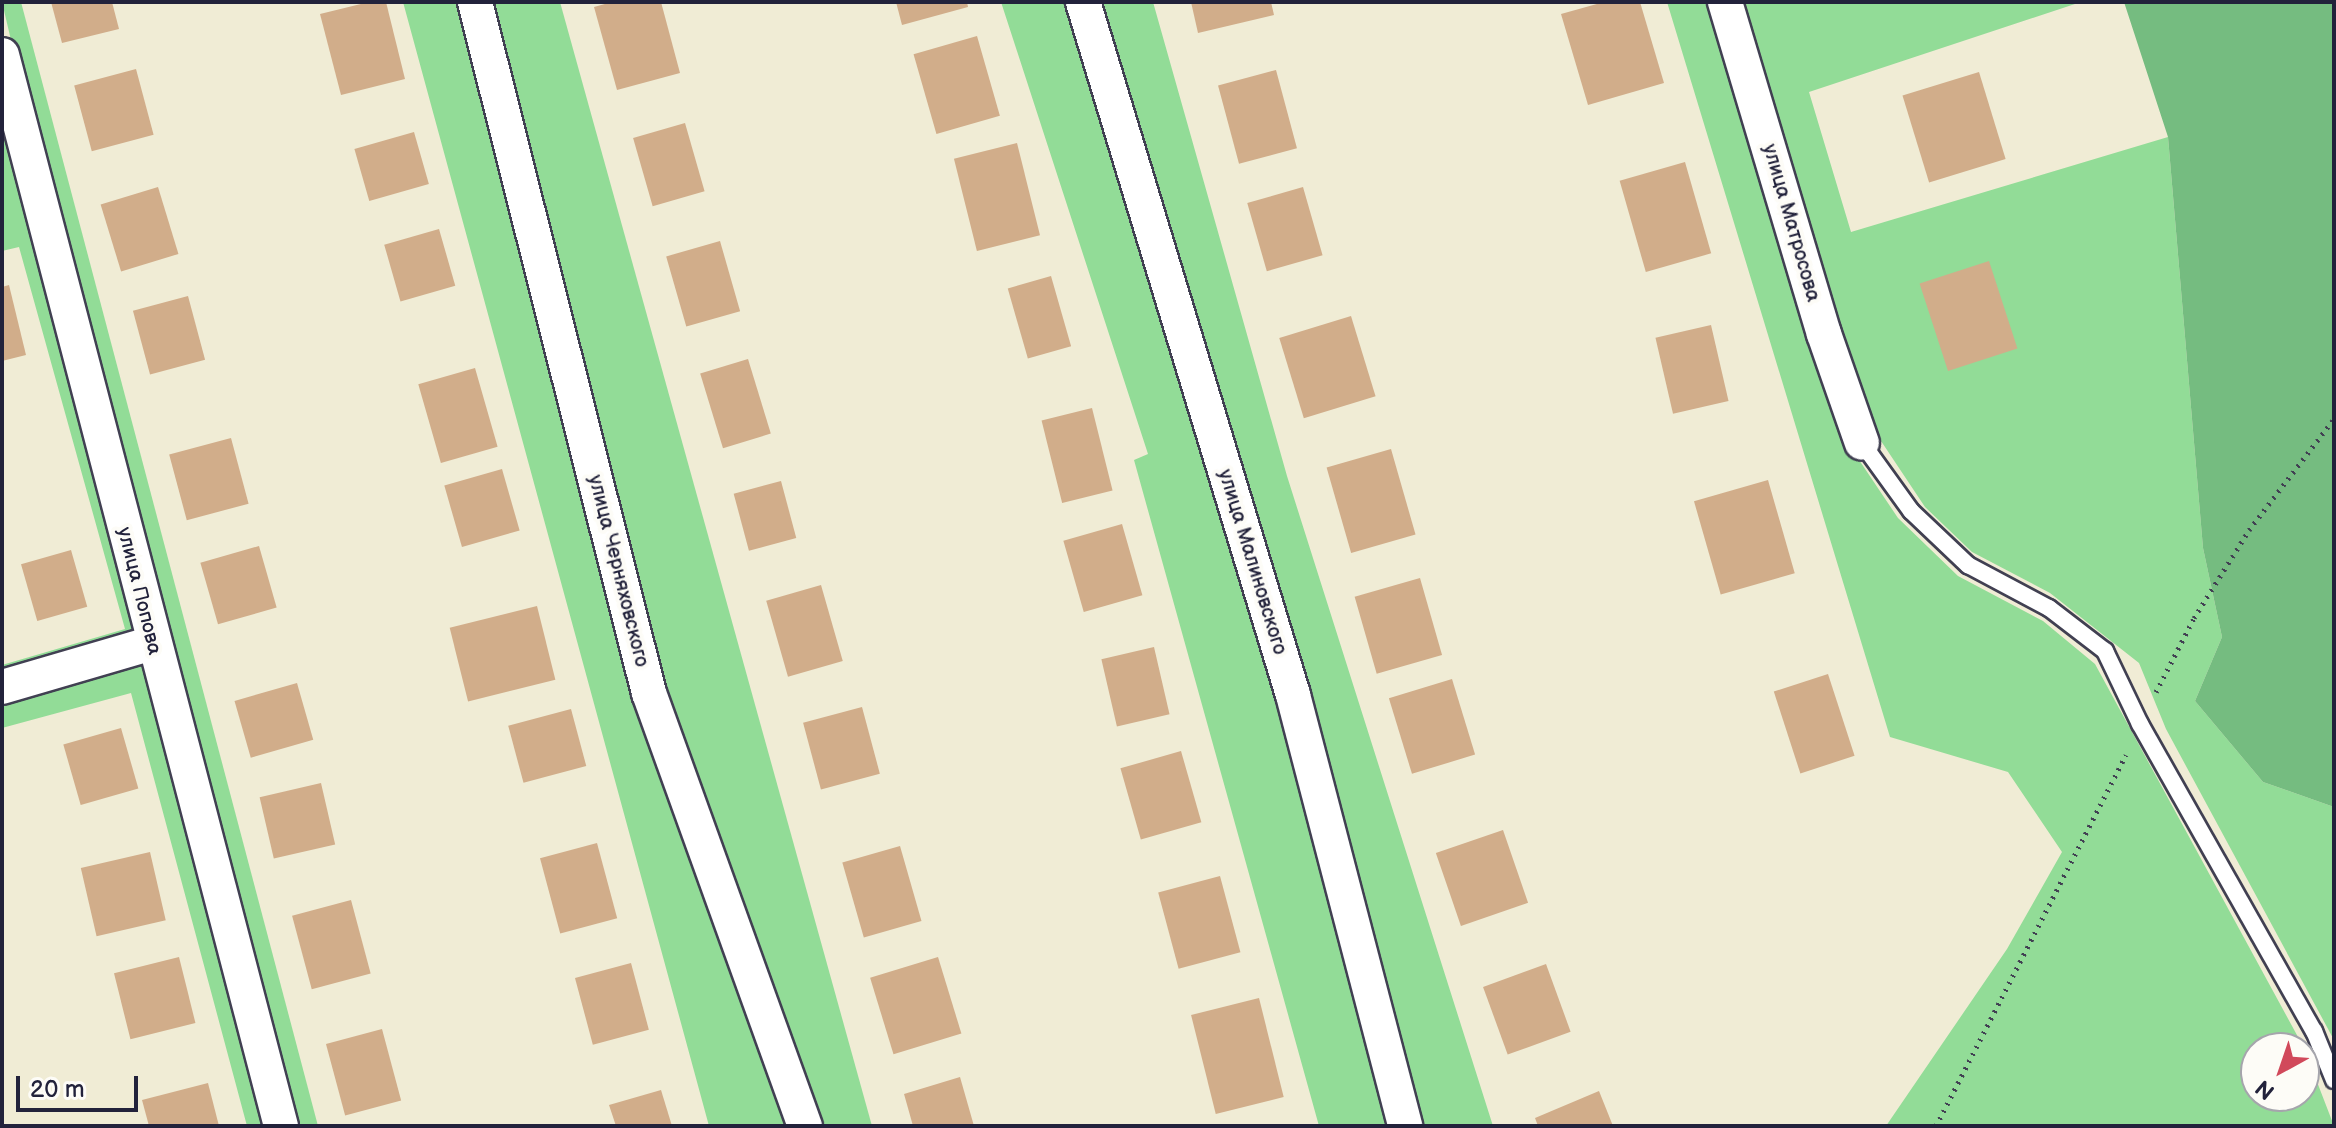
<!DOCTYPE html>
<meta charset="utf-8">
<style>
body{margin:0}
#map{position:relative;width:2336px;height:1128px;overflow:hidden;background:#f0ecd5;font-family:"Balsamiq Sans",sans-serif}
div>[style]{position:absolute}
.green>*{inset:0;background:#92dc97}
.forest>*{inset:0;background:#75bc80}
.building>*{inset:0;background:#d1ad8a;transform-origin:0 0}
.path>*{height:5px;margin-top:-2.5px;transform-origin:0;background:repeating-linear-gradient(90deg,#414052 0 2px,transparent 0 8px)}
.roads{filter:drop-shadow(2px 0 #414052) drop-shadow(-2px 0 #414052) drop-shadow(0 2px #414052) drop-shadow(0 -2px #414052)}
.lane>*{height:16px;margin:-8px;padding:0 8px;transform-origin:8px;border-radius:8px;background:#fff}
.street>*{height:34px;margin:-17px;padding:0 17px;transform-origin:17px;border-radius:17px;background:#fff}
span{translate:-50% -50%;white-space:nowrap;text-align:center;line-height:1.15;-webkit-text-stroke:8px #fdfcf7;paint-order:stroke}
.street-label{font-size:20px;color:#22223b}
.frame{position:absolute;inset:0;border:4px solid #22223b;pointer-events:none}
.north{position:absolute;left:2240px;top:1032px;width:80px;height:80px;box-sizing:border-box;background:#fdfcf7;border:2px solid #a5a5ac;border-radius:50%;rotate:220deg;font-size:22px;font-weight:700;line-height:32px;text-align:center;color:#22223b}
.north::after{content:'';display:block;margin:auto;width:28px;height:36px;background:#d1495b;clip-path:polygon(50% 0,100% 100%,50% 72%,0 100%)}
.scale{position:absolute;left:16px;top:1076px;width:122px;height:36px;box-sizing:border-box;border:4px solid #22223b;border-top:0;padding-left:10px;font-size:24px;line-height:28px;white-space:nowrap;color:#22223b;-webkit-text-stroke:6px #fdfcf7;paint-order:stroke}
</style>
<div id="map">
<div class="green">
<i style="clip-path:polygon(2px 2px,21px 2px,318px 1126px,291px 1126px,51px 210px)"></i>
<i style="clip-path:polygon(403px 2px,462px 2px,480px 77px,795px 1126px,709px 1126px)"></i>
<i style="clip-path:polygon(486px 2px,560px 2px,872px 1126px,816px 1126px,658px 688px)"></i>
<i style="clip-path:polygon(1001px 2px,1072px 2px,1282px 697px,1396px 1126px,1319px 1126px,1134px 460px,1148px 454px)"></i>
<i style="clip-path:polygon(1094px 2px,1153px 2px,1287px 476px,1493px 1126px,1418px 1126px)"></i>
<i style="clip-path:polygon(1667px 2px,1711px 2px,1849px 445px,1898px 518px,1958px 576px,2043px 621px,2095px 664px,2304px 1048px,2256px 1048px,2256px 1096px,2304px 1096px,2304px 1048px,2334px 1126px,1886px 1126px,2007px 949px,2062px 852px,2008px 772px,1890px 737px)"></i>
<i style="clip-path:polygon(1738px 2px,2081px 2px,1809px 92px,1851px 232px,2168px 137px,2203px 548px,2222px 637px,2195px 701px,2263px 782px,2334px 807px,2334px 1040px,2166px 729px,2139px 663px,2050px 593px,1972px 552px,1925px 507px,1879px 438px,1844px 361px)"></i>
<i style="clip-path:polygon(2px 95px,144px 639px,2px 680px,2px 665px,125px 629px,19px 247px,2px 251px)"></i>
<i style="clip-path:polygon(149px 652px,273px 1126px,247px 1126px,131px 693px,2px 728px,2px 696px)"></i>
</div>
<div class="forest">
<i style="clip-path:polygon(2124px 2px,2334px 2px,2334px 807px,2263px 782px,2195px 701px,2222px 637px,2203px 548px,2168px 137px)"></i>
</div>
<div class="building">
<i style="clip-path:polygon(51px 2px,112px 2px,119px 29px,62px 43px)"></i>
<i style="clip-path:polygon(369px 2px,386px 2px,405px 79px,341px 95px,320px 14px)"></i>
<i style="clip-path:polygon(612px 2px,661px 2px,680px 73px,617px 90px,594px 7px)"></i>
<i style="clip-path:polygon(896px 2px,967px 2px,968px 7px,902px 25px)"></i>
<i style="clip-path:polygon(1191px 2px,1271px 2px,1274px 15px,1198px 33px)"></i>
<i style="clip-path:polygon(1604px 2px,1640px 2px,1664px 83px,1588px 105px,1561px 14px)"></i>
<i style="left:977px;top:36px;width:83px;height:66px;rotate:74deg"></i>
<i style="left:136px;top:69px;width:68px;height:64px;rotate:75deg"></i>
<i style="left:1276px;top:70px;width:81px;height:60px;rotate:75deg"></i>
<i style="left:1979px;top:72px;width:91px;height:80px;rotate:73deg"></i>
<i style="left:685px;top:123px;width:71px;height:54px;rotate:74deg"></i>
<i style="left:414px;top:132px;width:54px;height:62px;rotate:74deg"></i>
<i style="left:1017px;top:143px;width:95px;height:65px;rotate:76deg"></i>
<i style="left:1685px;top:162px;width:95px;height:68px;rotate:74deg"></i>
<i style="left:158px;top:187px;width:70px;height:60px;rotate:73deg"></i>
<i style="left:1303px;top:187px;width:71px;height:58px;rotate:74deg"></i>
<i style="left:439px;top:229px;width:59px;height:57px;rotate:74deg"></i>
<i style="left:720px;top:241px;width:73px;height:56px;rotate:74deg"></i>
<i style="left:1989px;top:261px;width:92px;height:73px;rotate:72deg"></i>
<i style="left:1051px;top:276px;width:73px;height:45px;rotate:74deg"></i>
<i style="clip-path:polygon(9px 285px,26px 355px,2px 361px,2px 287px)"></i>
<i style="left:188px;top:296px;width:66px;height:57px;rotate:75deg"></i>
<i style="left:1351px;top:316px;width:84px;height:75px;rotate:73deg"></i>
<i style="left:1711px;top:325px;width:78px;height:57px;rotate:77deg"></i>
<i style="left:748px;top:359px;width:78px;height:50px;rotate:73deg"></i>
<i style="left:475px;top:368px;width:82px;height:59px;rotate:74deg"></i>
<i style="left:1092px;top:408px;width:85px;height:52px;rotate:76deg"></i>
<i style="left:231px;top:438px;width:68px;height:64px;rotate:75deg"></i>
<i style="left:1391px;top:449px;width:89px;height:67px;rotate:74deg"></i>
<i style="left:502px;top:469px;width:64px;height:60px;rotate:74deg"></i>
<i style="left:1768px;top:480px;width:97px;height:77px;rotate:74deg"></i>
<i style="left:781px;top:481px;width:59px;height:49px;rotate:75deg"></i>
<i style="left:1122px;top:524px;width:74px;height:61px;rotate:74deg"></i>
<i style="left:259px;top:546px;width:64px;height:61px;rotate:74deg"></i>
<i style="left:71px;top:550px;width:59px;height:52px;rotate:74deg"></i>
<i style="left:1420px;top:578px;width:80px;height:68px;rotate:74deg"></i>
<i style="left:821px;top:585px;width:79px;height:57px;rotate:74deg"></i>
<i style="left:537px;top:606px;width:76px;height:90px;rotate:76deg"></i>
<i style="left:1154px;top:647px;width:69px;height:54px;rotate:77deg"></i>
<i style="left:1828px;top:674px;width:86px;height:57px;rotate:72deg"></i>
<i style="left:1452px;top:679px;width:79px;height:66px;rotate:73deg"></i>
<i style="left:297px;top:683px;width:59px;height:65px;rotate:74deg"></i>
<i style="left:862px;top:707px;width:69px;height:61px;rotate:75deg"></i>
<i style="left:571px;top:709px;width:59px;height:65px;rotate:75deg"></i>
<i style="left:121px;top:728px;width:63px;height:60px;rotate:74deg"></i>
<i style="left:1181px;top:751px;width:74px;height:63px;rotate:74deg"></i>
<i style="left:321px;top:783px;width:63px;height:63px;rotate:77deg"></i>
<i style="left:1503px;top:830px;width:77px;height:71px;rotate:71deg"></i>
<i style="left:597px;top:843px;width:78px;height:59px;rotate:75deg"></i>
<i style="left:900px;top:846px;width:78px;height:60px;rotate:74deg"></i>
<i style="left:150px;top:852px;width:70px;height:71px;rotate:77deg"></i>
<i style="left:1220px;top:876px;width:79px;height:64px;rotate:75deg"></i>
<i style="left:351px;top:900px;width:76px;height:61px;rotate:75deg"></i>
<i style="left:179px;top:957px;width:68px;height:67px;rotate:76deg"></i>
<i style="left:938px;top:957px;width:80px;height:71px;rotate:73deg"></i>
<i style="left:631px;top:963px;width:69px;height:58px;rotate:75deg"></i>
<i style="left:1546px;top:964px;width:72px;height:67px;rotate:70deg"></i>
<i style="left:1259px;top:998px;width:102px;height:70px;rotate:76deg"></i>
<i style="left:382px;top:1029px;width:74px;height:58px;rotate:75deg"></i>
<i style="clip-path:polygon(960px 1077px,974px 1126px,913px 1126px,904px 1094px)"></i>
<i style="clip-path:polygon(208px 1083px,219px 1126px,149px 1126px,142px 1100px)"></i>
<i style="clip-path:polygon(661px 1090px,672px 1126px,616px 1126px,609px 1105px)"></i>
<i style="clip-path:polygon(1599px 1091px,1613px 1126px,1538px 1126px,1535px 1118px)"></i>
</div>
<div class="path">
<i style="left:2156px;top:692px;width:83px;rotate:-62.8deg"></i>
<i style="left:2194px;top:618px;width:104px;rotate:-58deg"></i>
<i style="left:2249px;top:530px;width:140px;rotate:-52.6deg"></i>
<i style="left:1936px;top:1126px;width:417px;rotate:-62.9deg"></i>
</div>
<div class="roads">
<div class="lane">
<i style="left:1862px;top:443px;width:84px;rotate:54.2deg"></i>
<i style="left:1911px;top:511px;width:79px;rotate:43.5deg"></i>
<i style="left:1968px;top:565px;width:92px;rotate:28deg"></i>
<i style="left:2049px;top:608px;width:71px;rotate:37.5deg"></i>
<i style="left:2105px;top:651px;width:81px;rotate:64.4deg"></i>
<i style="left:2140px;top:724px;width:353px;rotate:60.5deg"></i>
<i style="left:2314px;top:1031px;width:53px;rotate:67.8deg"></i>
</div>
<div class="street">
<i style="left:475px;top:2px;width:713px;rotate:75.87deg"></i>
<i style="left:649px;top:693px;width:460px;rotate:70.2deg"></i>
<i style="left:1083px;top:2px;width:724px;rotate:73.14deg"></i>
<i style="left:1293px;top:695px;width:445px;rotate:75.4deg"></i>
<i style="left:1725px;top:2px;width:346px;rotate:73.4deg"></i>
<i style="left:1824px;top:334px;width:115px;rotate:70.8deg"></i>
<i style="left:2px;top:55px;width:1107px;rotate:75.4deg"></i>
<i style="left:2px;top:687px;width:156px;rotate:-16.3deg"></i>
</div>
</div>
<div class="street-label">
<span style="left:1791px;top:223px;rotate:74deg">улица Матросова</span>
<span style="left:1252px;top:562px;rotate:73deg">улица Малиновского</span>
<span style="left:618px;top:571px;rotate:76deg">улица Черняховского</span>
<span style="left:139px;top:591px;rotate:76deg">улица Попова</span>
</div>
<div class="frame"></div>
<div class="north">N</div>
<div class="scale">20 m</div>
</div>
